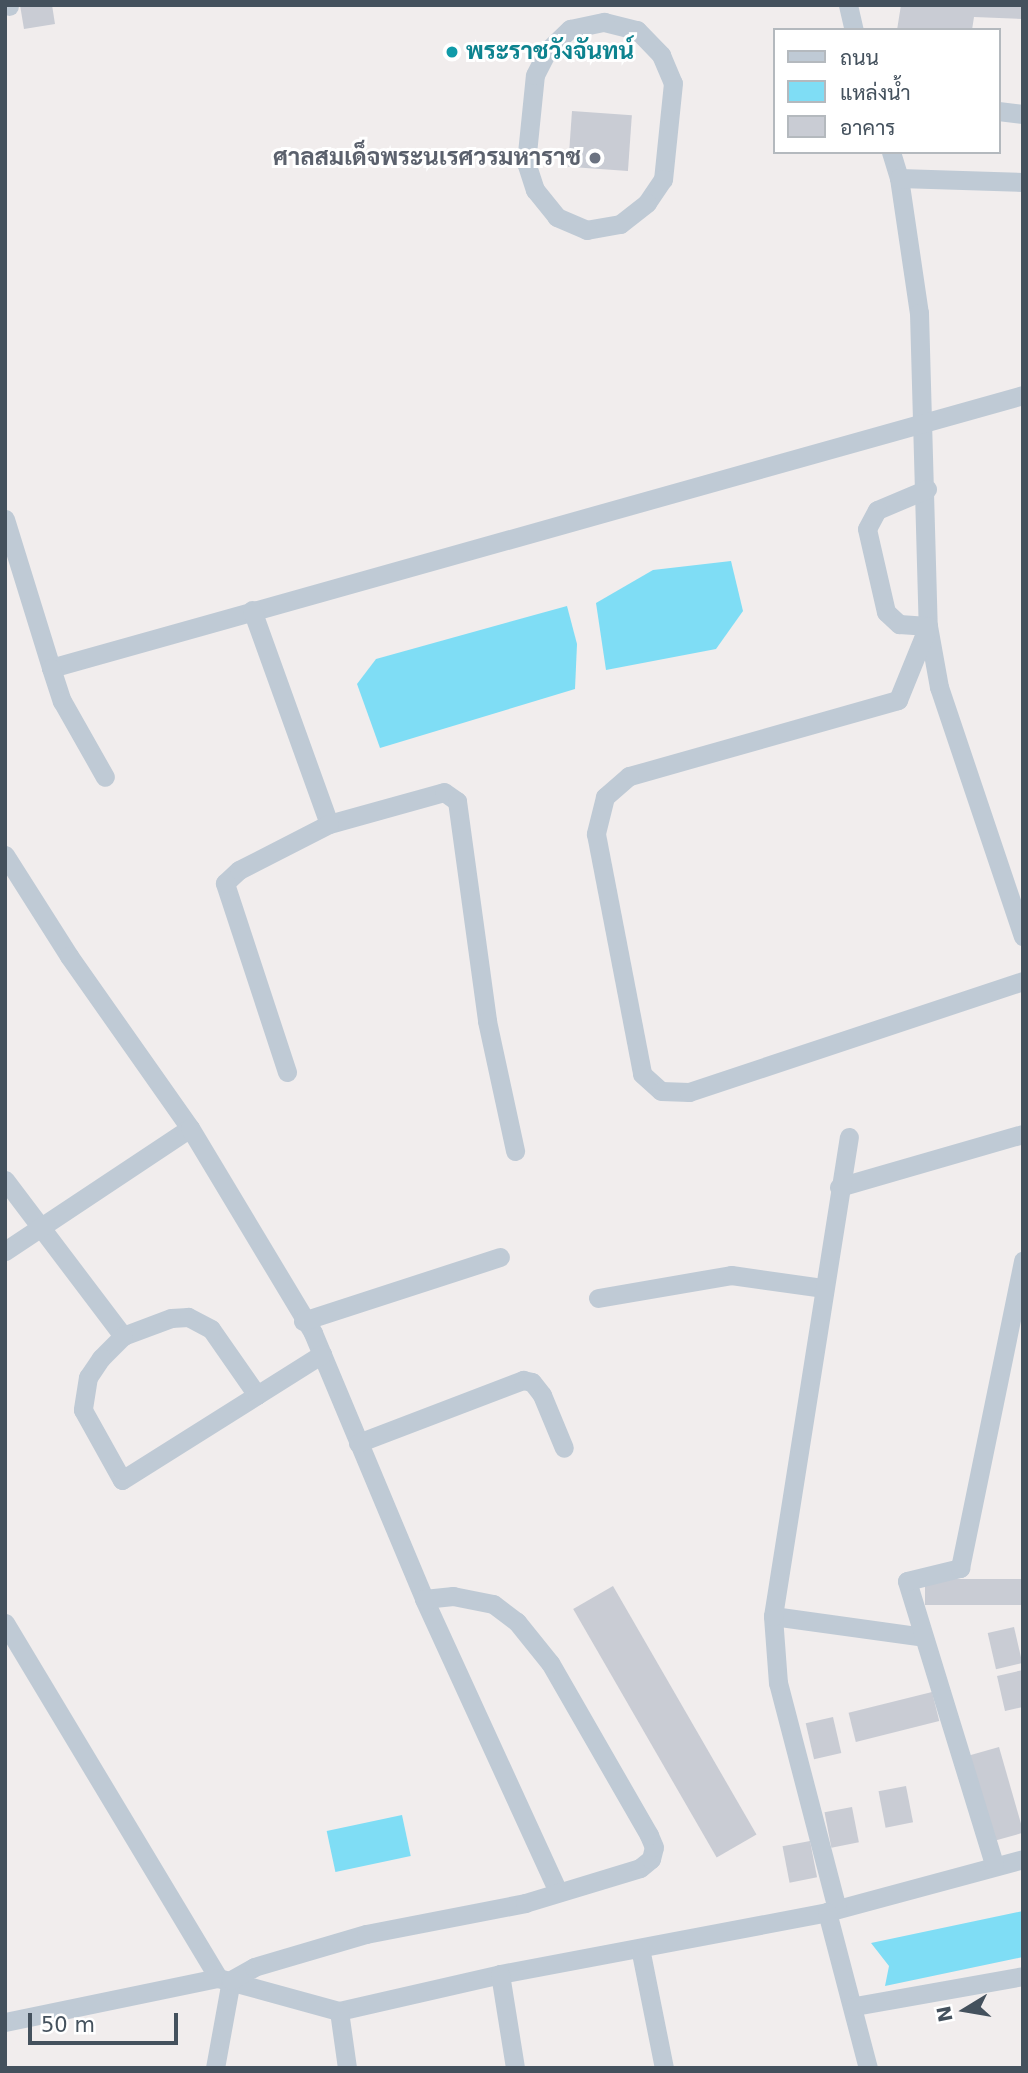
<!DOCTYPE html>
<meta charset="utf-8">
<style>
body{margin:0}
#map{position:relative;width:1028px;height:2073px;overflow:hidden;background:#f1eded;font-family:"DejaVu Sans",Sarabun,sans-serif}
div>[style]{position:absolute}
.water>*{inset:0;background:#7fddf5;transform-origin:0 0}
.building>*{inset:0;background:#c9ccd4;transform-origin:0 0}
.minor>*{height:19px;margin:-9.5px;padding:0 9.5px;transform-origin:9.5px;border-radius:9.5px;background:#bfcad5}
.dots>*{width:19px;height:19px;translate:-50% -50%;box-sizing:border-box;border:4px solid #fff;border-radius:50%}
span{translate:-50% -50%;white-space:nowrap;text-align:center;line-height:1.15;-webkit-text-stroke:6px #fff;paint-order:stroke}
.culture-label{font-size:24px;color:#0d838f;font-weight:700}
.left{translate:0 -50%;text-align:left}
.worship-label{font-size:24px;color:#5b616d;font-weight:700}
.right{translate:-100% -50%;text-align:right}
.frame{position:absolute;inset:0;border:7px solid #44515d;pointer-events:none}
.legend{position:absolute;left:773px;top:28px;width:228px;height:126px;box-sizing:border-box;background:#fff;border:2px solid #b4b9be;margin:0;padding:9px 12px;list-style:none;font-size:21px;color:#44515d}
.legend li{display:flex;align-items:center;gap:14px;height:35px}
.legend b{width:35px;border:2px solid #b4b9be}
.north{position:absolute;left:930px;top:1975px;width:70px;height:70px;-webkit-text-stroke:5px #fff;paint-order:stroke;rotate:259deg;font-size:19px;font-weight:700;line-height:28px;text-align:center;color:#44515d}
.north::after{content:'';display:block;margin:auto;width:24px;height:32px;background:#44515d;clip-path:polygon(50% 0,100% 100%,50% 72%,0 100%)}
.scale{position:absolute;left:28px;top:2013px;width:150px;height:32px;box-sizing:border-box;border:4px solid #44515d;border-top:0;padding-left:9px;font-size:21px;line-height:24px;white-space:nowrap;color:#44515d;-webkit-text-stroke:5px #fff;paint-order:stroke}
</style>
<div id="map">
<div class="water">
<i style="clip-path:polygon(731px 561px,743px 611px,716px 649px,606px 670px,596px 603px,653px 570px)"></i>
<i style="clip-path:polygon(567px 606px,577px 644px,575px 689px,380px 748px,357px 684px,376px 659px)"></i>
<i style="left:402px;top:1815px;width:42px;height:77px;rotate:78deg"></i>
<i style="clip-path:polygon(1023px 1911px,1023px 1957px,885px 1986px,889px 1966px,871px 1943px)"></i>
</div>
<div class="building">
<i style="clip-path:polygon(20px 5px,52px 5px,55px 24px,24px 29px)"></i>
<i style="clip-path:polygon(901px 5px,1023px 5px,1023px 19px,974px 17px,972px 30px,897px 30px)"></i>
<i style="left:572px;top:111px;width:60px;height:56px;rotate:4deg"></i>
<i style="left:1023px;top:1579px;width:26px;height:98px;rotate:90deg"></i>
<i style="left:613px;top:1586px;width:287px;height:46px;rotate:60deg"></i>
<i style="left:1014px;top:1627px;width:37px;height:27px;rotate:77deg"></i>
<i style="clip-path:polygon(1023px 1670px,1023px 1707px,1005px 1711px,997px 1676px)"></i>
<i style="left:932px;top:1692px;width:30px;height:86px;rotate:76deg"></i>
<i style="left:833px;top:1717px;width:37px;height:28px;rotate:77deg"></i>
<i style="left:999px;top:1747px;width:89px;height:32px;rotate:74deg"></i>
<i style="left:906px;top:1786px;width:37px;height:28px;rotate:79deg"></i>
<i style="left:852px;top:1807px;width:36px;height:28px;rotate:79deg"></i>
<i style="left:810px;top:1841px;width:37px;height:28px;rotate:79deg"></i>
</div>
<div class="minor">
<i style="left:9px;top:5px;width:1px;rotate:90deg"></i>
<i style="left:848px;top:5px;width:26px;rotate:77deg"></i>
<i style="left:604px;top:22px;width:34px;rotate:14deg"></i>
<i style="left:637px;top:30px;width:35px;rotate:46deg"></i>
<i style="left:661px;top:55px;width:30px;rotate:67deg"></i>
<i style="left:673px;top:83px;width:97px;rotate:95.9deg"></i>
<i style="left:663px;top:179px;width:29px;rotate:124deg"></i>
<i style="left:647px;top:203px;width:34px;rotate:142deg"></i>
<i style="left:620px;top:224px;width:34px;rotate:170deg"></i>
<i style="left:587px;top:230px;width:33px;rotate:-157deg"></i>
<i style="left:557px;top:217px;width:35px;rotate:-129deg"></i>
<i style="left:535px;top:190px;width:28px;rotate:-108deg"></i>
<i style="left:526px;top:163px;width:88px;rotate:-84.2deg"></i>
<i style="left:535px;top:75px;width:27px;rotate:-63deg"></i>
<i style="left:547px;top:51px;width:32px;rotate:-44deg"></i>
<i style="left:570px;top:29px;width:35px;rotate:-12deg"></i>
<i style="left:998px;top:111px;width:25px;rotate:7deg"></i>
<i style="left:891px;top:152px;width:27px;rotate:73deg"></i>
<i style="left:899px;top:178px;width:136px;rotate:81.6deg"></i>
<i style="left:919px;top:313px;width:313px;rotate:88.4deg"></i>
<i style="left:928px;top:626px;width:62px;rotate:79.8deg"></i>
<i style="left:939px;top:687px;width:263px;rotate:71.4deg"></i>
<i style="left:899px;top:178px;width:124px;rotate:1.8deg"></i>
<i style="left:927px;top:489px;width:54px;rotate:157.2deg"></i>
<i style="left:877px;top:510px;width:21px;rotate:118deg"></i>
<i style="left:867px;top:529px;width:85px;rotate:77.1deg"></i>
<i style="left:886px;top:612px;width:18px;rotate:43deg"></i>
<i style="left:899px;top:624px;width:29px;rotate:4deg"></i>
<i style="left:928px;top:626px;width:80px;rotate:112.1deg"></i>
<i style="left:898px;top:700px;width:280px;rotate:164.2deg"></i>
<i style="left:629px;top:776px;width:32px;rotate:139deg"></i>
<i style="left:605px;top:797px;width:38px;rotate:104deg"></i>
<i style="left:596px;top:834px;width:244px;rotate:79.1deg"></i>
<i style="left:642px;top:1074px;width:25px;rotate:42deg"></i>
<i style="left:661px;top:1091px;width:28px;rotate:2deg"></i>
<i style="left:689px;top:1092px;width:352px;rotate:-18.4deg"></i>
<i style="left:5px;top:519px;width:156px;rotate:72.8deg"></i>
<i style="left:51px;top:668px;width:1010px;rotate:-15.69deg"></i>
<i style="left:252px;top:610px;width:227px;rotate:70.2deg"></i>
<i style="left:329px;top:824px;width:119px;rotate:-15.5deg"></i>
<i style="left:444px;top:792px;width:16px;rotate:35deg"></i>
<i style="left:457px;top:801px;width:222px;rotate:82.2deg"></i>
<i style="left:487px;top:1021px;width:133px;rotate:77.8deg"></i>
<i style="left:51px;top:668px;width:35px;rotate:72deg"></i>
<i style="left:62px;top:701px;width:87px;rotate:60.5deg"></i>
<i style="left:5px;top:855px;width:120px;rotate:57.6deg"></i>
<i style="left:69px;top:956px;width:210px;rotate:54.9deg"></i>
<i style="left:287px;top:1072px;width:199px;rotate:-108.2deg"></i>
<i style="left:225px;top:883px;width:19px;rotate:-43deg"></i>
<i style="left:239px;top:870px;width:101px;rotate:-27.1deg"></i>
<i style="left:5px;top:1180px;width:196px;rotate:52.9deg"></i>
<i style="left:839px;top:1187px;width:191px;rotate:-16.1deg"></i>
<i style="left:5px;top:1251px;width:222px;rotate:-33.6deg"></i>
<i style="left:190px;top:1128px;width:239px;rotate:59deg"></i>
<i style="left:313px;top:1333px;width:288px;rotate:67.3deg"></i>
<i style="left:424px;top:1599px;width:322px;rotate:65.4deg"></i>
<i style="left:598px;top:1298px;width:135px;rotate:-9.8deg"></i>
<i style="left:731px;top:1275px;width:94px;rotate:8deg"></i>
<i style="left:303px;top:1321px;width:207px;rotate:-18deg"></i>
<i style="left:257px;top:1395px;width:80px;rotate:-124.9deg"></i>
<i style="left:211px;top:1329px;width:26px;rotate:-152deg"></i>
<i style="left:188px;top:1317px;width:17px;rotate:177deg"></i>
<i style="left:171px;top:1318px;width:51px;rotate:159.4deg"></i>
<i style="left:123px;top:1336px;width:31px;rotate:135deg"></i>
<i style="left:101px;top:1358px;width:23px;rotate:124deg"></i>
<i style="left:88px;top:1377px;width:33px;rotate:99deg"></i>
<i style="left:83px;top:1410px;width:80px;rotate:60.9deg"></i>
<i style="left:122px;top:1480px;width:160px;rotate:-32.2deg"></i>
<i style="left:257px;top:1395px;width:77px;rotate:-32.2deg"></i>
<i style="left:358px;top:1443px;width:177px;rotate:-20.9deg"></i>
<i style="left:523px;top:1380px;width:9px;rotate:13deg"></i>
<i style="left:532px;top:1382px;width:16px;rotate:52deg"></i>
<i style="left:542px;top:1395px;width:57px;rotate:67.5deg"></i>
<i style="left:773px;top:1616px;width:152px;rotate:7.9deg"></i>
<i style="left:5px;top:1623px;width:414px;rotate:59deg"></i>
<i style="left:218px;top:1978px;width:125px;rotate:15.3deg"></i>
<i style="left:339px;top:2011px;width:165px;rotate:-12.9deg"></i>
<i style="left:500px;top:1974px;width:333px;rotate:-10.7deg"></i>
<i style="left:827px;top:1912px;width:203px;rotate:-15.1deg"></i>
<i style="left:994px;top:1864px;width:296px;rotate:-107.1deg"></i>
<i style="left:907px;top:1581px;width:55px;rotate:-13.8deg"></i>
<i style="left:960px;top:1568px;width:314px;rotate:-78.4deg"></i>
<i style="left:837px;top:1909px;width:234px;rotate:-104.6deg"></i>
<i style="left:778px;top:1683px;width:67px;rotate:-94.3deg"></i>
<i style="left:773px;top:1616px;width:485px;rotate:-81deg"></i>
<i style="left:827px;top:1912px;width:161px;rotate:75.3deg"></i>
<i style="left:640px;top:1948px;width:122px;rotate:78.7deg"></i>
<i style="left:500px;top:1974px;width:95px;rotate:80.9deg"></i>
<i style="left:855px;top:2006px;width:171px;rotate:-10.1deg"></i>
<i style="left:339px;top:2011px;width:58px;rotate:82deg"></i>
<i style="left:5px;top:2022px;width:217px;rotate:-11.7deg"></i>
<i style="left:215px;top:2068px;width:89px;rotate:-79.7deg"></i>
<i style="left:231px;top:1980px;width:26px;rotate:-29deg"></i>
<i style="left:254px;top:1967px;width:117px;rotate:-16.4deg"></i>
<i style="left:366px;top:1934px;width:162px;rotate:-11deg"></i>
<i style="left:525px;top:1903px;width:120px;rotate:-16.9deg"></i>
<i style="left:640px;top:1868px;width:14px;rotate:-39deg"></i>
<i style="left:651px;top:1859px;width:12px;rotate:-76deg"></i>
<i style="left:654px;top:1847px;width:13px;rotate:-113deg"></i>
<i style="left:649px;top:1835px;width:198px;rotate:-119.9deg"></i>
<i style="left:550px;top:1663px;width:53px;rotate:-128.8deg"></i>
<i style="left:517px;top:1622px;width:30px;rotate:-143deg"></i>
<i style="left:493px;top:1604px;width:41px;rotate:-168.7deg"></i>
<i style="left:453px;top:1596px;width:29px;rotate:174deg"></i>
</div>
<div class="dots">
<i style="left:452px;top:52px;background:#0f9aa8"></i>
<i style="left:595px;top:158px;background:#6b7280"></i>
</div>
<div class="culture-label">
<span class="left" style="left:466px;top:52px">พระราชวังจันทน์</span>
</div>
<div class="worship-label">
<span class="right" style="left:581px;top:158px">ศาลสมเด็จพระนเรศวรมหาราช</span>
</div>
<div class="frame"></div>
<ul class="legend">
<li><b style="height:9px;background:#bfcad5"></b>ถนน</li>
<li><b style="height:19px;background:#7fddf5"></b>แหล่งน้ำ</li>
<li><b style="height:19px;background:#c9ccd4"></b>อาคาร</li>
</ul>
<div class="north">N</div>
<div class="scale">50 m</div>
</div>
